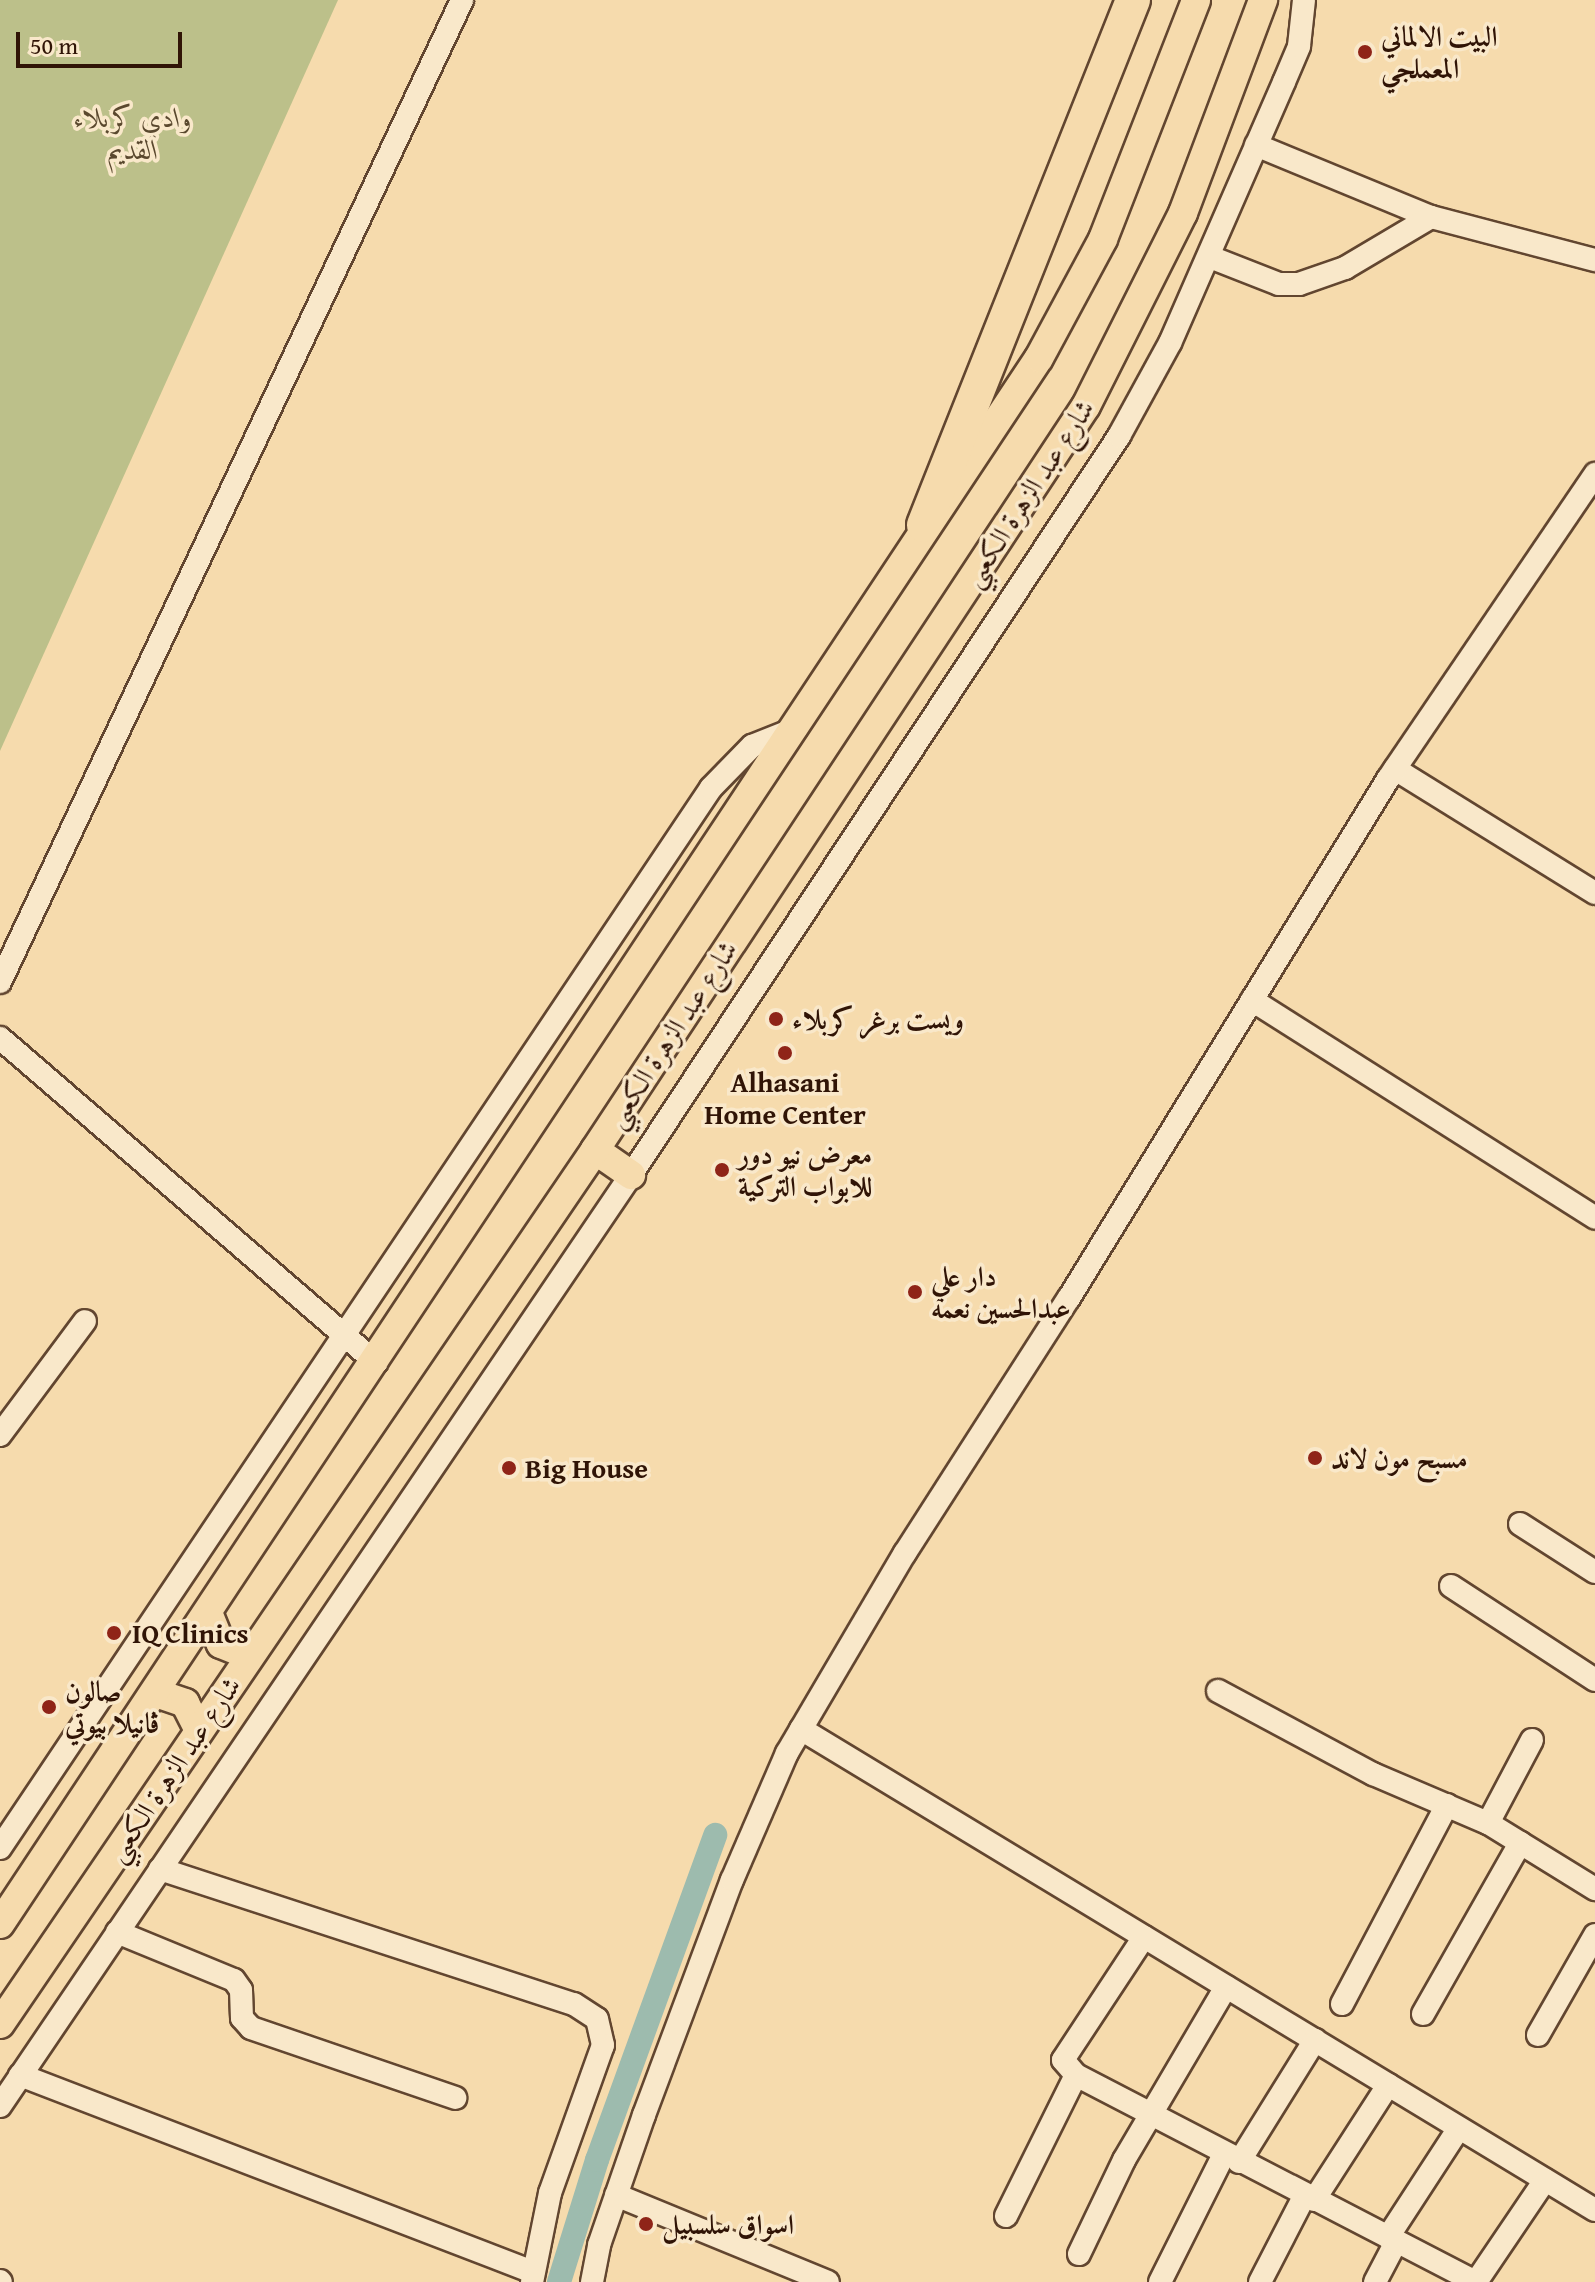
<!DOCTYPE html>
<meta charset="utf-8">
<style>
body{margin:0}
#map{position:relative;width:1595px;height:2282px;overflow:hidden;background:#f6dbad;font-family:"Gentium Book Plus",Amiri,serif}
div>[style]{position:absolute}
.green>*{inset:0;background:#bcc08a}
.canal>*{height:24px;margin:-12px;padding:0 12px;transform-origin:12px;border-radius:12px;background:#9dbbae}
.roads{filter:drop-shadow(2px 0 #624630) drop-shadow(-2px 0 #624630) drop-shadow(0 2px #624630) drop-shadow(0 -2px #624630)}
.minor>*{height:22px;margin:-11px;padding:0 11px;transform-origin:11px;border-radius:11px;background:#f9e8ca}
.major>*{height:28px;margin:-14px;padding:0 14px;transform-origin:14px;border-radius:14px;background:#f6dbad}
.highway>*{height:34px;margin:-17px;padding:0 17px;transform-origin:17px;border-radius:17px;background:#f6dbad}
.dots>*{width:22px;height:22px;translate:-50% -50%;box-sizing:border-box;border:4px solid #f9e8ca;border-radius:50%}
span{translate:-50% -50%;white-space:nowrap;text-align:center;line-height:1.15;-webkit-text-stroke:7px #f9e8ca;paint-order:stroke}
.poi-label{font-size:28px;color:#301406;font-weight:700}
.left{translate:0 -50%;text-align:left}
.park-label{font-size:28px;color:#5a482e;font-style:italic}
.street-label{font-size:28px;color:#301406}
.scale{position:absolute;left:16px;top:32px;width:166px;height:36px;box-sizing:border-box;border:4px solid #301406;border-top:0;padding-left:10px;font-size:24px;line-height:28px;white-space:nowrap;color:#301406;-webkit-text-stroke:6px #f9e8ca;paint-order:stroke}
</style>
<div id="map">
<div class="green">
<i style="clip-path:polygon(0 0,338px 0,0 751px)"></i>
</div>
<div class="canal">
<i style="left:559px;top:2282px;width:128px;rotate:-72.7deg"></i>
<i style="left:597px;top:2160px;width:346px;rotate:-70deg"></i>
</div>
<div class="roads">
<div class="minor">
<i style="left:1256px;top:145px;width:189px;rotate:22.4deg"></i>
<i style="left:1431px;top:217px;width:170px;rotate:14.7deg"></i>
<i style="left:1210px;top:257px;width:74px;rotate:21.4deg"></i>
<i style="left:1279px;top:284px;width:20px"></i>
<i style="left:1299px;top:284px;width:49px;rotate:-19.2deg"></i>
<i style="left:1345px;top:268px;width:100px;rotate:-30.7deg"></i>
<i style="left:1395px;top:769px;width:235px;rotate:31.8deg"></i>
<i style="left:0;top:982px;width:1085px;rotate:-64.8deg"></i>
<i style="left:1252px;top:1000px;width:406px;rotate:32.4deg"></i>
<i style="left:0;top:1038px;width:497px;rotate:40.8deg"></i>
<i style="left:0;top:1435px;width:142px;rotate:-53.3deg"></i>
<i style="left:1520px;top:1524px;width:89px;rotate:32.6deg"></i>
<i style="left:1451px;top:1586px;width:172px;rotate:33.1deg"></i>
<i style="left:1218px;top:1691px;width:176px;rotate:28.2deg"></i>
<i style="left:1373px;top:1774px;width:125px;rotate:23.1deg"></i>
<i style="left:801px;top:1729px;width:928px;rotate:31.21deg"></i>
<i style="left:1532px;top:1740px;width:94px;rotate:117.9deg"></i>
<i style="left:1488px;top:1823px;width:126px;rotate:31.7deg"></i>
<i style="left:0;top:1848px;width:1276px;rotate:-56.15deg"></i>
<i style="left:711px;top:788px;width:59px;rotate:-45.7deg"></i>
<i style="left:752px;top:746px;width:48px;rotate:-21.8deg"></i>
<i style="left:160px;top:1869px;width:435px;rotate:18.1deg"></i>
<i style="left:574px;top:2004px;width:27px;rotate:33deg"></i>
<i style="left:597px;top:2019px;width:27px;rotate:77deg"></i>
<i style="left:603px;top:2045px;width:157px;rotate:109.7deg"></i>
<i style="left:550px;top:2193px;width:91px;rotate:101.4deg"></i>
<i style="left:117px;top:1932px;width:126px;rotate:22.3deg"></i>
<i style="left:234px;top:1980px;width:12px;rotate:55deg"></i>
<i style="left:241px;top:1990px;width:28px;rotate:88deg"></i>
<i style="left:242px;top:2018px;width:13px;rotate:48deg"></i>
<i style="left:251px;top:2028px;width:216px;rotate:18.9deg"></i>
<i style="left:1144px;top:1937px;width:147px;rotate:123.4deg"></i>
<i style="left:1063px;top:2060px;width:20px;rotate:49deg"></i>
<i style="left:1076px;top:2075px;width:450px;rotate:27.4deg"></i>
<i style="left:1342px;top:2004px;width:225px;rotate:-62.2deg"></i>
<i style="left:1423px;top:2014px;width:197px;rotate:-60.4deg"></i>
<i style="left:1538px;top:2035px;width:115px;rotate:-60.3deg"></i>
<i style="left:20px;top:2075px;width:550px;rotate:21.01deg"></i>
<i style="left:0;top:2106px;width:1125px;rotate:-55.87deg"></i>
<i style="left:631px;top:1175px;width:886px;rotate:-56.56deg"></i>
<i style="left:1119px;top:436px;width:106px;rotate:-61.3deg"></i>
<i style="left:1170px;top:343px;width:285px;rotate:-66.4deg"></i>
<i style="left:1284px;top:82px;width:39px;rotate:-67deg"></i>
<i style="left:1299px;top:46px;width:46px;rotate:-83.8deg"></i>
<i style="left:1239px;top:2162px;width:144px;rotate:-58.1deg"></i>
<i style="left:616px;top:2195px;width:229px;rotate:22.3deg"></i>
<i style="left:1314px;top:2200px;width:137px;rotate:-57.2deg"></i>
<i style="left:1006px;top:2216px;width:157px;rotate:-63.6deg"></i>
<i style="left:1388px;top:2237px;width:130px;rotate:-56.9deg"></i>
<i style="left:1079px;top:2254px;width:104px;rotate:-64.4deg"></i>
<i style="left:1124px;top:2160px;width:201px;rotate:-59.5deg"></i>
<i style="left:0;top:2281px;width:1px;rotate:45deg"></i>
<i style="left:592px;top:2282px;width:38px;rotate:-79deg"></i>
<i style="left:599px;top:2245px;width:138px;rotate:-70.9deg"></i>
<i style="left:644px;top:2115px;width:251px;rotate:-69.5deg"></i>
<i style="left:732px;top:1880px;width:138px;rotate:-66.6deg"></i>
<i style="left:787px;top:1753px;width:232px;rotate:-59.5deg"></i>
<i style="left:905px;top:1553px;width:303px;rotate:-57.3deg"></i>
<i style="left:1069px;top:1298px;width:609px;rotate:-58.42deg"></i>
<i style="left:1388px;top:779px;width:369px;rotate:-55.8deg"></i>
<i style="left:1160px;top:2282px;width:143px;rotate:-63.4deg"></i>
<i style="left:1260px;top:2282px;width:98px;rotate:-62.7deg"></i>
<i style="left:1375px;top:2282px;width:45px;rotate:-62.3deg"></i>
<i style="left:1476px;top:2282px;width:123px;rotate:-55.9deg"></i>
</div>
<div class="major">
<i style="left:595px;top:1150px;width:44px;rotate:34.8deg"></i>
<i style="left:209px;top:1615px;width:31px;rotate:68deg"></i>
<i style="left:221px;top:1644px;width:31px;rotate:22deg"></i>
<i style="left:156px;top:1693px;width:31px;rotate:19deg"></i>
<i style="left:185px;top:1703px;width:31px;rotate:63deg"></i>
<i style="left:0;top:1924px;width:1879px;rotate:-56.44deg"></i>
<i style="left:1039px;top:358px;width:135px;rotate:-61.7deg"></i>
<i style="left:1103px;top:239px;width:256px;rotate:-68.7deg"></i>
<i style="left:0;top:2024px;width:1057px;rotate:-55.75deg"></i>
<i style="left:595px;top:1150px;width:891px;rotate:-56.58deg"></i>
<i style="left:1086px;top:406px;width:216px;rotate:-63.3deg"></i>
<i style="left:1183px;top:213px;width:228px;rotate:-69.4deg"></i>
</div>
<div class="highway">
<i style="left:924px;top:525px;width:565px;rotate:-68.29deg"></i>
</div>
</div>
<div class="dots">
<i style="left:1365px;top:52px;background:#8f2418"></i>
<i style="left:776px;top:1019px;background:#8f2418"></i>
<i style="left:785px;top:1053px;background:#8f2418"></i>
<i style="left:722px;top:1170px;background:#8f2418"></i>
<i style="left:915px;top:1292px;background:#8f2418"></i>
<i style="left:1315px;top:1458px;background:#8f2418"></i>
<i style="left:509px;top:1468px;background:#8f2418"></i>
<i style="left:114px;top:1633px;background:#8f2418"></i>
<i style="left:49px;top:1707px;background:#8f2418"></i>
<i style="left:646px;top:2224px;background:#8f2418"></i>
</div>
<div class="poi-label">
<span class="left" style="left:1381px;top:52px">البيت الالماني<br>المعملجي</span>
<span class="left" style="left:792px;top:1019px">ويست برغر كربلاء</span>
<span style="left:785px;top:1098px">Alhasani<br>Home Center</span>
<span class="left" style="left:738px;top:1170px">معرض نيو دور<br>للابواب التركية</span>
<span class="left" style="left:931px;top:1292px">دار علي<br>عبدالحسين نعمه</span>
<span class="left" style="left:1331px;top:1458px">مسبح مون لاند</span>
<span class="left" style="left:525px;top:1468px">Big House</span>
<span class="left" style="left:132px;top:1633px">IQ Clinics</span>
<span class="left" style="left:65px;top:1707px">صالون<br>ڤانيلا بيوتي</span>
<span class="left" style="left:662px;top:2224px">اسواق سلسبيل</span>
</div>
<div class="park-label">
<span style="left:133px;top:133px">وادي كربلاء<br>القديم</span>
</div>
<div class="street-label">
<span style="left:1028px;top:493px;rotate:-57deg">شارع عبد الزهرة الكعبي</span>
<span style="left:671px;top:1034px;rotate:-57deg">شارع عبد الزهرة الكعبي</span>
<span style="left:173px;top:1769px;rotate:-56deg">شارع عبد الزهرة الكعبي</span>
</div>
<div class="scale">50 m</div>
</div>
